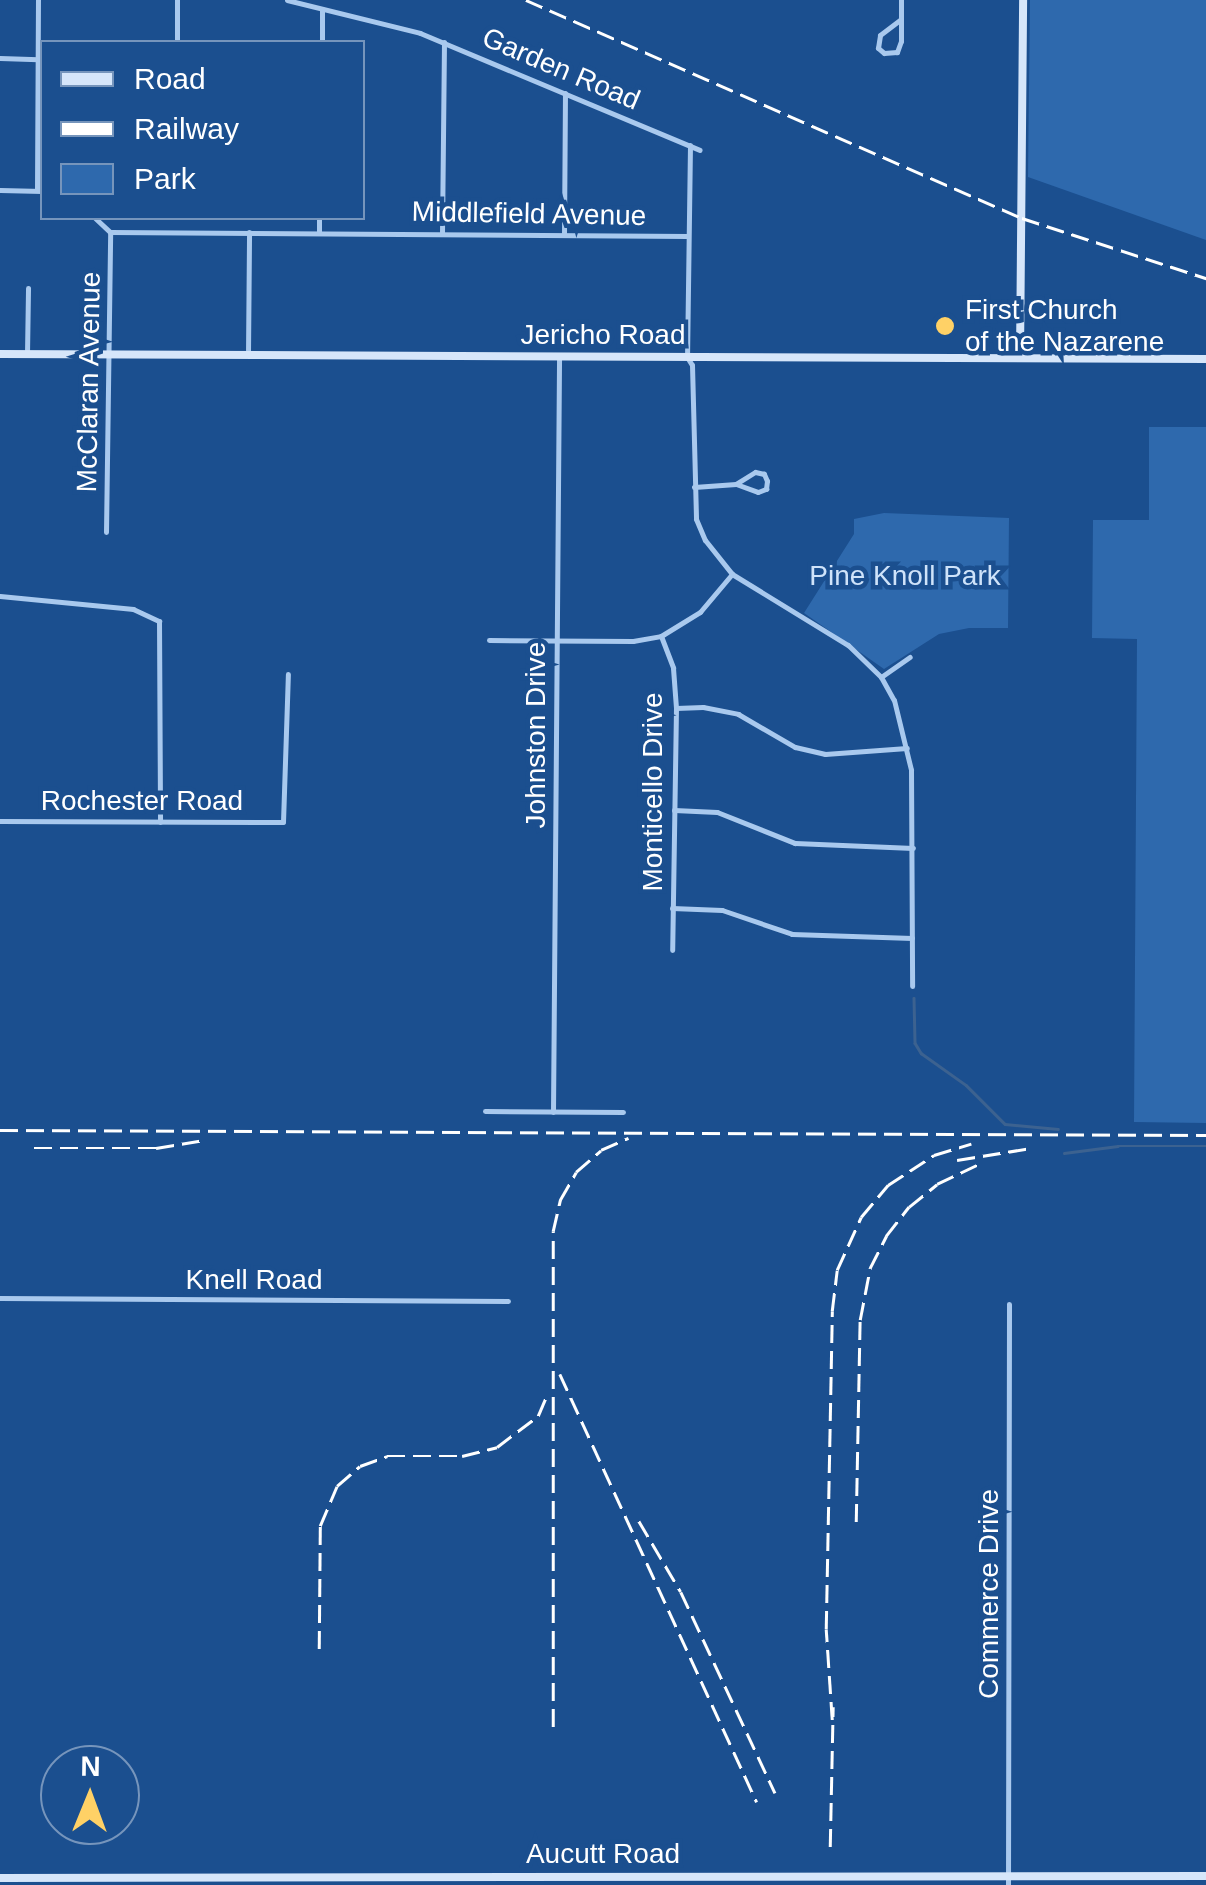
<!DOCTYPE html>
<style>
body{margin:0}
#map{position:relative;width:1206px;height:1885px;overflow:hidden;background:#1b4f8f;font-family:Arial,sans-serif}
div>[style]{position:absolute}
.green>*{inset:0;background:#2e69ad}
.stream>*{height:2.5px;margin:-1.25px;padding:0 1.25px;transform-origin:1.25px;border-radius:1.25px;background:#3c6290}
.street>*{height:5px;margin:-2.5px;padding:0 2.5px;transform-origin:2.5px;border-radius:2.5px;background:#a9c9ee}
.secondary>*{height:8px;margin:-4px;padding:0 4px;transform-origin:4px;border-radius:4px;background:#d6e6fa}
.rail>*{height:2.5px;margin-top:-1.25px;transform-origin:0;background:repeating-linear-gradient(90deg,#fff 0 18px,transparent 0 26px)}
.dots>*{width:28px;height:28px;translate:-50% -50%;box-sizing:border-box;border:5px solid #1b4f8f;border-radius:50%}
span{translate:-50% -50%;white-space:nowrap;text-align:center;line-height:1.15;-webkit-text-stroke:9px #1b4f8f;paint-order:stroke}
.street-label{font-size:28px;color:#fff}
.poi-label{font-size:28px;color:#fff}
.left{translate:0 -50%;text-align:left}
.park-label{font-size:28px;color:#cfe3fa}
.legend{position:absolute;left:40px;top:40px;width:325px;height:180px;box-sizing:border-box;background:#1b4f8f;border:2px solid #7695bc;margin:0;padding:12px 18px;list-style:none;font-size:30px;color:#fff}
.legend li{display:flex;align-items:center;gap:20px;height:50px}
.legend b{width:50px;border:2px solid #7695bc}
.north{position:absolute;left:40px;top:1745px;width:100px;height:100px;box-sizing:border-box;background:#1b4f8f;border:2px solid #7695bc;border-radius:50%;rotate:1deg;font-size:28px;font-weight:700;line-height:40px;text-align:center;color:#fff}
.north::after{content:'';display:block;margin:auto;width:35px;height:45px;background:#ffd166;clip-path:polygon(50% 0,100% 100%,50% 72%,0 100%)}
</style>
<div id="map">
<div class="green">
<i style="clip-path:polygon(1030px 0,1206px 0,1206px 240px,1028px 177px)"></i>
<i style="clip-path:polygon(1149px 427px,1206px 427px,1206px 1123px,1134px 1122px,1137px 639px,1092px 638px,1093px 520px,1149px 520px)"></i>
<i style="clip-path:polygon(884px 513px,1009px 518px,1008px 628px,969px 628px,939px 634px,884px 669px,804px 613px,854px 534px,854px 519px)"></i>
</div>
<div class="stream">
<i style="left:914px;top:998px;width:45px;rotate:88.7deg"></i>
<i style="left:915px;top:1043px;width:12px;rotate:59deg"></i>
<i style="left:921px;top:1053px;width:55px;rotate:35.4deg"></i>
<i style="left:966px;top:1085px;width:55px;rotate:45deg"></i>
<i style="left:1005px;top:1124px;width:53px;rotate:5.4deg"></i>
<i style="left:1064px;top:1153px;width:54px;rotate:-7.4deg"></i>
<i style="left:1118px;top:1146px;width:88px"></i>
</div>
<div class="street">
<i style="left:287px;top:0;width:137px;rotate:13.9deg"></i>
<i style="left:420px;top:33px;width:303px;rotate:22.7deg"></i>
<i style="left:901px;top:0;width:41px;rotate:90deg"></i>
<i style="left:901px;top:41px;width:12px;rotate:110deg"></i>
<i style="left:897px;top:52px;width:13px;rotate:176deg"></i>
<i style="left:884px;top:53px;width:8px;rotate:-140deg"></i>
<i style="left:878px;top:48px;width:13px;rotate:-81deg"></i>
<i style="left:880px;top:35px;width:26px;rotate:-37deg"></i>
<i style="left:177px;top:42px;width:42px;rotate:-90deg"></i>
<i style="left:322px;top:42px;width:33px;rotate:-90deg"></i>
<i style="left:0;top:58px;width:38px;rotate:2deg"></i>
<i style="left:690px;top:145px;width:212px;rotate:90.8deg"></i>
<i style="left:687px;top:357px;width:9px;rotate:58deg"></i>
<i style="left:692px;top:365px;width:154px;rotate:88.5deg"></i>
<i style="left:696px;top:519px;width:23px;rotate:67deg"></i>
<i style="left:705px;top:540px;width:43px;rotate:51.5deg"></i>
<i style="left:732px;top:574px;width:136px;rotate:31.5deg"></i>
<i style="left:848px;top:645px;width:46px;rotate:44.1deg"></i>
<i style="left:881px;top:677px;width:26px;rotate:61deg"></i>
<i style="left:894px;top:700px;width:72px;rotate:76.3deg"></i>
<i style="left:911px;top:770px;width:216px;rotate:89.7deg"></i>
<i style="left:0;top:190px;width:42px;rotate:1.4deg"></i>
<i style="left:37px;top:190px;width:190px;rotate:-89.7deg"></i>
<i style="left:95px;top:218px;width:21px;rotate:43deg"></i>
<i style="left:110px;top:232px;width:578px;rotate:0.4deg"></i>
<i style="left:319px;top:232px;width:14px;rotate:-90deg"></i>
<i style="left:442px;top:233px;width:191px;rotate:-89.4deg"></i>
<i style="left:564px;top:234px;width:141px;rotate:-89.6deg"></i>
<i style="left:27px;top:354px;width:66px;rotate:-89.1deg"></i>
<i style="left:248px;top:354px;width:122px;rotate:-89.5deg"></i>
<i style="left:694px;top:487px;width:42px;rotate:-4.1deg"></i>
<i style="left:736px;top:484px;width:23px;rotate:20deg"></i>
<i style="left:758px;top:492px;width:9px;rotate:-21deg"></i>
<i style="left:766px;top:489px;width:8px;rotate:-83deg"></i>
<i style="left:767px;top:481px;width:8px;rotate:-113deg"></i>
<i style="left:764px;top:474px;width:9px;rotate:-167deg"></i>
<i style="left:755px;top:472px;width:22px;rotate:148deg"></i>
<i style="left:106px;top:532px;width:300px;rotate:-89.2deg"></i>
<i style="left:0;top:596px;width:134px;rotate:5.6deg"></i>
<i style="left:133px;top:609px;width:29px;rotate:25deg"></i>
<i style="left:159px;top:621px;width:201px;rotate:89.7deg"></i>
<i style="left:661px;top:636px;width:34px;rotate:69deg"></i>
<i style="left:673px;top:668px;width:40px;rotate:85.7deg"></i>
<i style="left:676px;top:708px;width:242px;rotate:90.9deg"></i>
<i style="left:489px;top:640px;width:144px;rotate:0.4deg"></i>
<i style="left:633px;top:641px;width:28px;rotate:-10deg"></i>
<i style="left:661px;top:636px;width:46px;rotate:-31.6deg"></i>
<i style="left:700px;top:612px;width:50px;rotate:-49.9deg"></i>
<i style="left:881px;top:677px;width:35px;rotate:-35deg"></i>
<i style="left:676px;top:708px;width:27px;rotate:-2deg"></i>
<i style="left:703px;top:707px;width:36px;rotate:11deg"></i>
<i style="left:738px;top:714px;width:66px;rotate:30.1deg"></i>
<i style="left:795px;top:747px;width:31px;rotate:13deg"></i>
<i style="left:825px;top:754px;width:82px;rotate:-4.2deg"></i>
<i style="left:674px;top:810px;width:43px;rotate:2.7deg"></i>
<i style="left:717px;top:812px;width:84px;rotate:21.7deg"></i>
<i style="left:795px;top:843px;width:118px;rotate:2.4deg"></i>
<i style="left:0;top:821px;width:283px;rotate:0.2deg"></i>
<i style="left:283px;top:822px;width:148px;rotate:-88.1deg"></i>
<i style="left:672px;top:908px;width:50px;rotate:2.3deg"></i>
<i style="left:722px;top:910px;width:74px;rotate:18.9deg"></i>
<i style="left:792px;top:934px;width:120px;rotate:1.9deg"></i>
<i style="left:485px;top:1111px;width:138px;rotate:0.4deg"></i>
<i style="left:553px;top:1112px;width:754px;rotate:-89.54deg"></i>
<i style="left:0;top:1298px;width:508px;rotate:0.34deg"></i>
<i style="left:1008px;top:1885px;width:581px;rotate:-89.9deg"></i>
</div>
<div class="secondary">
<i style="left:0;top:354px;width:1206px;rotate:0.24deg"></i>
<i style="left:1020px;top:358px;width:358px;rotate:-89.5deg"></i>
<i style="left:0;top:1878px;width:1206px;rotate:-0.1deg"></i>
</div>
<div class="rail">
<i style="left:526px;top:0;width:542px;rotate:23.73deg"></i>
<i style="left:1022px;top:218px;width:194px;rotate:18.1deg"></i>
<i style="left:0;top:1130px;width:1206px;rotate:0.24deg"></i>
<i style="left:34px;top:1148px;width:122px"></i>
<i style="left:156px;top:1148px;width:49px;rotate:-9.5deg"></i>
<i style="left:957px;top:1160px;width:75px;rotate:-9.2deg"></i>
<i style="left:560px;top:1374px;width:471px;rotate:65.3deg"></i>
<i style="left:639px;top:1521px;width:82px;rotate:59.4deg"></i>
<i style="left:681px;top:1592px;width:222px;rotate:64.9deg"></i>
<i style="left:856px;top:1522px;width:202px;rotate:-88.9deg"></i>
<i style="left:860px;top:1320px;width:53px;rotate:-79.1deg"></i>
<i style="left:870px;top:1268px;width:36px;rotate:-63deg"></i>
<i style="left:886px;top:1236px;width:37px;rotate:-52deg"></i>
<i style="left:909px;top:1207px;width:36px;rotate:-39deg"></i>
<i style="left:937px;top:1184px;width:47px;rotate:-25.5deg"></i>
<i style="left:319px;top:1649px;width:123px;rotate:-89.5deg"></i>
<i style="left:320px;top:1526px;width:43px;rotate:-67deg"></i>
<i style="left:337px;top:1486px;width:30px;rotate:-41deg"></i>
<i style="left:360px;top:1466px;width:29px;rotate:-20deg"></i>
<i style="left:387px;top:1456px;width:75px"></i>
<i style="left:462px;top:1456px;width:36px;rotate:-14deg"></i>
<i style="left:497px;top:1447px;width:51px;rotate:-37.1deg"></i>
<i style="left:538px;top:1416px;width:25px;rotate:-67deg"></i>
<i style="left:832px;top:1720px;width:91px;rotate:-93.8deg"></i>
<i style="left:826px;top:1629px;width:318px;rotate:-88.9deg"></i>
<i style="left:832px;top:1311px;width:41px;rotate:-83deg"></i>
<i style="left:837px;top:1270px;width:58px;rotate:-65.6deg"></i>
<i style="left:861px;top:1217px;width:42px;rotate:-49.8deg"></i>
<i style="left:888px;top:1185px;width:55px;rotate:-33.1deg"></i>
<i style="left:934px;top:1155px;width:39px;rotate:-17deg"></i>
<i style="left:553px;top:1727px;width:496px;rotate:-90deg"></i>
<i style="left:553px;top:1231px;width:32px;rotate:-77deg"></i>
<i style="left:560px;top:1200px;width:32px;rotate:-60deg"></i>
<i style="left:576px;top:1172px;width:33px;rotate:-41deg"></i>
<i style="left:601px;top:1150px;width:30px;rotate:-24deg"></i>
<i style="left:830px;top:1847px;width:140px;rotate:-88.8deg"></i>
</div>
<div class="dots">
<i style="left:945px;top:326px;background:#ffd166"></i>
</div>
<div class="street-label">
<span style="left:561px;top:69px;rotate:23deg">Garden Road</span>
<span style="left:529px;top:214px;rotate:1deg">Middlefield Avenue</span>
<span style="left:603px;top:335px">Jericho Road</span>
<span style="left:89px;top:382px;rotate:-89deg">McClaran Avenue</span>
<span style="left:536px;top:735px;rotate:-90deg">Johnston Drive</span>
<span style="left:653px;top:792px;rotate:-90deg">Monticello Drive</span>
<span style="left:142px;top:801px">Rochester Road</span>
<span style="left:254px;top:1280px">Knell Road</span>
<span style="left:989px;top:1594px;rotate:-90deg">Commerce Drive</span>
<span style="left:603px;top:1854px">Aucutt Road</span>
</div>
<div class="poi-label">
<span class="left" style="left:965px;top:326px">First Church<br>of the Nazarene</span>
</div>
<div class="park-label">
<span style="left:905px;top:576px">Pine Knoll Park</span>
</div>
<ul class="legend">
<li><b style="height:12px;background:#d6e6fa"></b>Road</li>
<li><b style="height:12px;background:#fff"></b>Railway</li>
<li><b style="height:28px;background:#2e69ad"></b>Park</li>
</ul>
<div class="north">N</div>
</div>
